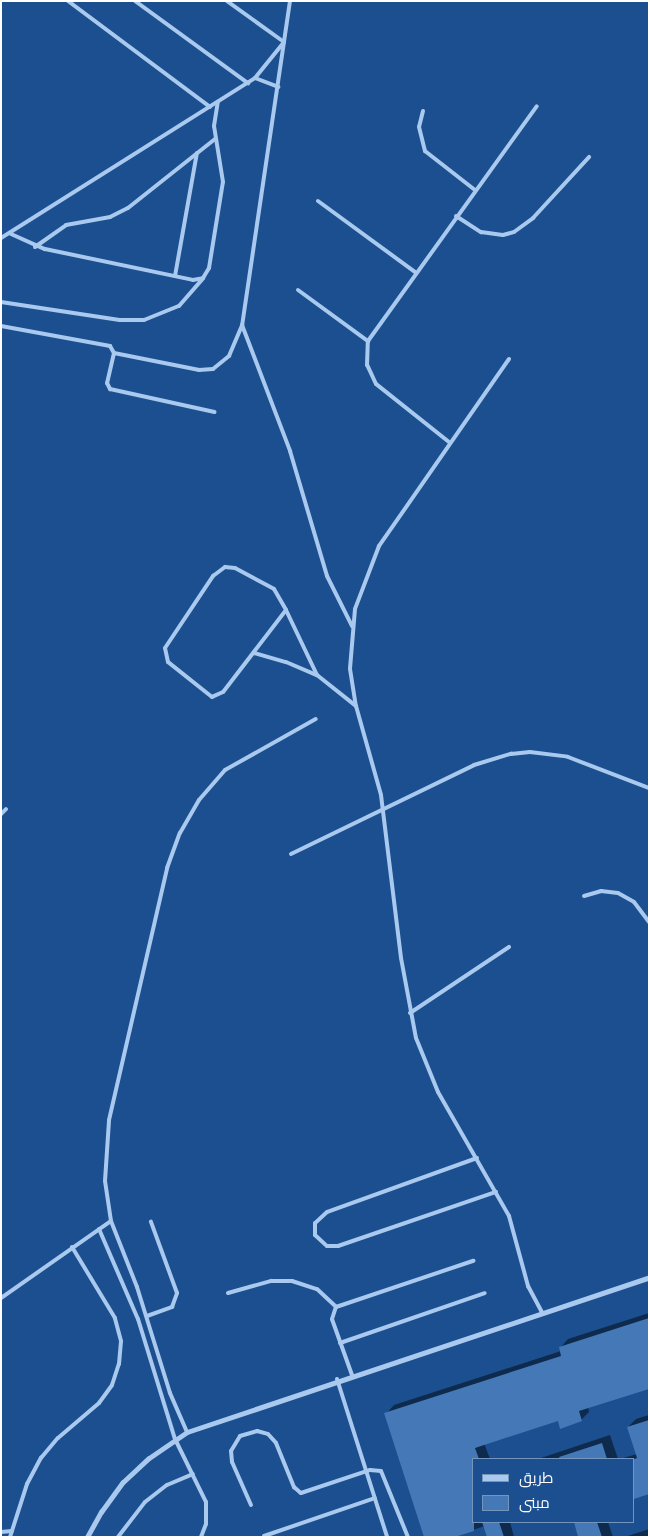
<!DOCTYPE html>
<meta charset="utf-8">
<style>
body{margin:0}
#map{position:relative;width:650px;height:1538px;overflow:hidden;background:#1b4f8f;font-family:"Open Sans",Cairo,sans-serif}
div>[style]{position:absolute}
.shadow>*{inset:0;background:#0007}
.building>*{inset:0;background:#4478b7}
.service>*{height:4px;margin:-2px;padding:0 2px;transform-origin:2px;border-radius:2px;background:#a9c9ee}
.minor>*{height:5px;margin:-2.5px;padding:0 2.5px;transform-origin:2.5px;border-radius:2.5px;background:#a9c9ee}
span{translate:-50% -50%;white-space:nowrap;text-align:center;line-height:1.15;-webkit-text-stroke:4px #1b4f8f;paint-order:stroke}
.frame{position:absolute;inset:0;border:2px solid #fff;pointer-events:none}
.legend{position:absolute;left:472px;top:1458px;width:162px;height:65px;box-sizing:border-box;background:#1b4f8f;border:1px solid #7695bc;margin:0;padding:6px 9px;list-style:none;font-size:15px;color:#fff}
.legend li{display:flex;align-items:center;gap:10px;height:25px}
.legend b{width:25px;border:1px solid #7695bc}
</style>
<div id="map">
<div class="shadow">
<i style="clip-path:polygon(649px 1313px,649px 1387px,588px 1407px,589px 1412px,581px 1420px,558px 1419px,484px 1443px,490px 1459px,474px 1459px,474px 1522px,510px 1522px,514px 1537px,488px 1537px,485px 1526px,451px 1537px,386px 1414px,394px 1405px,561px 1351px,560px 1348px,568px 1339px)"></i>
<i style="clip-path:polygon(649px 1415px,649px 1493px,634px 1498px,634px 1459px,620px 1459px,637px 1454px,628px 1427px,636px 1419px)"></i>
<i style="clip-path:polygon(610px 1435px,618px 1459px,538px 1459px)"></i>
<i style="clip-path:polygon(575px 1522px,608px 1522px,613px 1537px,575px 1537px,579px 1535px)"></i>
<i style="clip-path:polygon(649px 1529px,649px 1537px,625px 1537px)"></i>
</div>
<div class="building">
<i style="clip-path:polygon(649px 1318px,649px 1389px,579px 1411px,582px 1421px,560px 1429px,558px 1421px,475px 1448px,479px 1459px,474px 1459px,474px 1531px,455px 1537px,424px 1537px,384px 1413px,561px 1356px,559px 1347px)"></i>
<i style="clip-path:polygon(649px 1420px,649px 1494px,634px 1499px,634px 1459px,637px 1458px,627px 1427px)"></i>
<i style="clip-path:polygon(602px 1443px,607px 1459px,560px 1459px,559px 1457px)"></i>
<i style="clip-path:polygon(482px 1522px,499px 1522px,504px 1537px,487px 1537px)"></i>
<i style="clip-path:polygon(574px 1522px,597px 1522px,602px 1537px,578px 1537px)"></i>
</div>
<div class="service">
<i style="left:68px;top:1px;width:177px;rotate:36.7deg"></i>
<i style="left:135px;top:1px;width:140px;rotate:36deg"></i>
<i style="left:290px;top:1px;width:328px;rotate:98.4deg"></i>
<i style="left:242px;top:325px;width:135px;rotate:69.1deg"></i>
<i style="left:290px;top:451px;width:130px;rotate:73.5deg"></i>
<i style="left:327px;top:576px;width:56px;rotate:63.4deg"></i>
<i style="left:255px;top:78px;width:25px;rotate:21deg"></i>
<i style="left:423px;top:111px;width:16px;rotate:104deg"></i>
<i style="left:419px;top:127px;width:25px;rotate:76deg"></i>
<i style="left:425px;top:151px;width:63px;rotate:38deg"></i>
<i style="left:318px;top:201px;width:120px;rotate:36.2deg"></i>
<i style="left:456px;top:216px;width:30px;rotate:33deg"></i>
<i style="left:481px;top:232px;width:22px;rotate:8deg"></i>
<i style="left:503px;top:235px;width:11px;rotate:-15deg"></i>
<i style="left:514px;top:232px;width:24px;rotate:-36deg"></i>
<i style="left:533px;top:218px;width:83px;rotate:-47.4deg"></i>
<i style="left:11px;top:234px;width:37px;rotate:24deg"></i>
<i style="left:45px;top:249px;width:151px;rotate:11.8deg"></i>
<i style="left:193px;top:280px;width:10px;rotate:-11deg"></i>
<i style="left:203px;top:278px;width:12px;rotate:-59deg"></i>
<i style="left:209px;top:268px;width:87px;rotate:-80.8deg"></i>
<i style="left:223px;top:182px;width:57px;rotate:-99.1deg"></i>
<i style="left:214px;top:126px;width:24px;rotate:-81deg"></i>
<i style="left:1px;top:238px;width:300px;rotate:-32.2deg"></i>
<i style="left:255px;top:78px;width:46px;rotate:-51.1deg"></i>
<i style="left:284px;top:42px;width:70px;rotate:-144.3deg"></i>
<i style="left:35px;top:247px;width:38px;rotate:-35deg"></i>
<i style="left:66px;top:225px;width:45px;rotate:-10.3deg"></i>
<i style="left:110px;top:217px;width:20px;rotate:-27deg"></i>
<i style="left:128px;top:208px;width:111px;rotate:-38.4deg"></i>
<i style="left:175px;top:276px;width:125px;rotate:-79.9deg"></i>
<i style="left:298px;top:290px;width:87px;rotate:36.1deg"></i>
<i style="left:1px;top:302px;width:120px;rotate:8.6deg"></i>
<i style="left:120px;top:320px;width:24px"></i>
<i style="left:144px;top:320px;width:38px;rotate:-22deg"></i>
<i style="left:179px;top:306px;width:37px;rotate:-49deg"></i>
<i style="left:1px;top:326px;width:111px;rotate:10.4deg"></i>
<i style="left:110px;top:346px;width:8px;rotate:60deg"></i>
<i style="left:114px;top:353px;width:31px;rotate:103deg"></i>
<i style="left:107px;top:383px;width:7px;rotate:63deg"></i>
<i style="left:110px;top:389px;width:107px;rotate:12.4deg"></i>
<i style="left:114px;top:353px;width:87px;rotate:11.3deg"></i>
<i style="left:199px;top:370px;width:14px;rotate:-4deg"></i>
<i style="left:213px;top:369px;width:21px;rotate:-39deg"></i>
<i style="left:229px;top:356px;width:34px;rotate:-67deg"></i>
<i style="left:509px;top:359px;width:228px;rotate:124.8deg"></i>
<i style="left:379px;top:546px;width:67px;rotate:110.9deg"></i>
<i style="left:355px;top:609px;width:60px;rotate:94.8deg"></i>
<i style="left:350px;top:669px;width:37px;rotate:81deg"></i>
<i style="left:356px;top:706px;width:92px;rotate:74.3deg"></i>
<i style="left:381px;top:795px;width:164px;rotate:83deg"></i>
<i style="left:401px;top:958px;width:81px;rotate:79.4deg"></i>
<i style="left:416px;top:1038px;width:58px;rotate:67.8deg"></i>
<i style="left:438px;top:1092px;width:143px;rotate:60.2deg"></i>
<i style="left:509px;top:1216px;width:73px;rotate:74.8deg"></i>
<i style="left:528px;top:1286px;width:30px;rotate:62deg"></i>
<i style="left:449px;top:442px;width:93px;rotate:-141.5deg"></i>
<i style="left:376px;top:384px;width:21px;rotate:-115deg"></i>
<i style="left:367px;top:365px;width:24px;rotate:-88deg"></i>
<i style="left:368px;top:341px;width:289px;rotate:-54.3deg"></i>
<i style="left:225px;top:567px;width:10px;rotate:6deg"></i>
<i style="left:235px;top:568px;width:44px;rotate:28.3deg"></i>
<i style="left:274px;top:589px;width:24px;rotate:60deg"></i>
<i style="left:286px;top:610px;width:103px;rotate:127.5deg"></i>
<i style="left:223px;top:692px;width:12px;rotate:156deg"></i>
<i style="left:212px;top:697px;width:56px;rotate:-141.5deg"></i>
<i style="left:168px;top:662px;width:14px;rotate:-102deg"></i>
<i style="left:165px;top:648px;width:87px;rotate:-56.3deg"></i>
<i style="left:213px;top:576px;width:15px;rotate:-37deg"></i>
<i style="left:286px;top:610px;width:72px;rotate:64.5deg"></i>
<i style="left:254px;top:653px;width:33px;rotate:16deg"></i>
<i style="left:286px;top:662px;width:34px;rotate:23deg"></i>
<i style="left:317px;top:675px;width:50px;rotate:38.5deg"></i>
<i style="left:1px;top:814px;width:7px;rotate:-45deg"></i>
<i style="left:291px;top:854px;width:203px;rotate:-25.9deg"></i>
<i style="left:474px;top:765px;width:39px;rotate:-17deg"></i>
<i style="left:511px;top:754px;width:19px;rotate:-6deg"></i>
<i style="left:530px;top:752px;width:38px;rotate:7deg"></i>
<i style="left:568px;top:757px;width:87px;rotate:20.9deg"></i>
<i style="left:584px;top:896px;width:18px;rotate:-16deg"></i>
<i style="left:601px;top:891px;width:17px;rotate:7deg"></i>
<i style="left:618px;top:893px;width:18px;rotate:29deg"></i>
<i style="left:634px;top:902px;width:25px;rotate:53deg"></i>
<i style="left:410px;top:1013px;width:119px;rotate:-33.7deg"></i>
<i style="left:477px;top:1158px;width:159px;rotate:160.2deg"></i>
<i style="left:327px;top:1212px;width:16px;rotate:137deg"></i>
<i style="left:315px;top:1223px;width:12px;rotate:90deg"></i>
<i style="left:315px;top:1235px;width:16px;rotate:43deg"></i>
<i style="left:327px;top:1246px;width:11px"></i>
<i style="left:338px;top:1246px;width:167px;rotate:-18.9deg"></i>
<i style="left:99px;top:1229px;width:98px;rotate:66.6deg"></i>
<i style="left:138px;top:1319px;width:126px;rotate:72.9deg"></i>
<i style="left:175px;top:1439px;width:70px;rotate:63.8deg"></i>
<i style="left:206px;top:1502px;width:22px;rotate:90deg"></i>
<i style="left:206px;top:1524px;width:14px;rotate:111deg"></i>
<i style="left:228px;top:1293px;width:45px;rotate:-15.6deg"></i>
<i style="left:271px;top:1281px;width:21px"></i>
<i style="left:292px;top:1281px;width:26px;rotate:18deg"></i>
<i style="left:317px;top:1289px;width:26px;rotate:43deg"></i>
<i style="left:1px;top:1298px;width:134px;rotate:-35deg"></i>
<i style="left:147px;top:1316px;width:27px;rotate:-20deg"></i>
<i style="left:172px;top:1307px;width:15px;rotate:-70deg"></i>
<i style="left:177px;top:1293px;width:76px;rotate:-110.1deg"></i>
<i style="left:340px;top:1343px;width:153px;rotate:-19deg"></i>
<i style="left:352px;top:1375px;width:59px;rotate:-109.7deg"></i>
<i style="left:332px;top:1319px;width:13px;rotate:-72deg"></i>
<i style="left:336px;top:1307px;width:145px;rotate:-18.6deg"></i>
<i style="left:337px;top:1379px;width:166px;rotate:72.4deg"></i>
<i style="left:187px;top:1432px;width:43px;rotate:-113.6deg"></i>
<i style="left:170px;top:1393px;width:111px;rotate:-107.3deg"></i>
<i style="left:137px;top:1287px;width:71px;rotate:-111.5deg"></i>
<i style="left:111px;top:1221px;width:40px;rotate:-98.5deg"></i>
<i style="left:105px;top:1181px;width:61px;rotate:-86.2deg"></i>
<i style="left:109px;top:1120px;width:259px;rotate:-77deg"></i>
<i style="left:167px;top:868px;width:37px;rotate:-70deg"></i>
<i style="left:180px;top:833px;width:38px;rotate:-60deg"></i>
<i style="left:199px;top:800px;width:40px;rotate:-49deg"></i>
<i style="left:225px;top:770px;width:104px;rotate:-29.3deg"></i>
<i style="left:251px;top:1505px;width:47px;rotate:-113.8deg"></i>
<i style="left:232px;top:1462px;width:11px;rotate:-95deg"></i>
<i style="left:231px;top:1451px;width:17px;rotate:-59deg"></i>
<i style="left:240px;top:1436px;width:18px;rotate:-16deg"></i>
<i style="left:257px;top:1431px;width:11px;rotate:15deg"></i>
<i style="left:268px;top:1434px;width:12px;rotate:48deg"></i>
<i style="left:276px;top:1443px;width:48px;rotate:67.8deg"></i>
<i style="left:294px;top:1487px;width:9px;rotate:41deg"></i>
<i style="left:301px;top:1493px;width:73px;rotate:-18.4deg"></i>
<i style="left:370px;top:1470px;width:11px;rotate:5deg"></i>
<i style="left:381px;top:1471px;width:71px;rotate:67.8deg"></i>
<i style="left:1px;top:1532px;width:11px;rotate:-5deg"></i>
<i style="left:264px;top:1536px;width:117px;rotate:-18.9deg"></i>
<i style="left:10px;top:1537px;width:56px;rotate:-72.2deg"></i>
<i style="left:27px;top:1484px;width:30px;rotate:-62deg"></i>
<i style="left:41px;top:1458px;width:26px;rotate:-50deg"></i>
<i style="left:58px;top:1438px;width:54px;rotate:-40.5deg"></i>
<i style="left:99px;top:1403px;width:22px;rotate:-54deg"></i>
<i style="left:112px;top:1385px;width:22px;rotate:-72deg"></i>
<i style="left:119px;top:1364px;width:23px;rotate:-85deg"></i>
<i style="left:121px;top:1341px;width:24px;rotate:-105deg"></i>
<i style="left:115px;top:1318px;width:83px;rotate:-121.2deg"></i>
<i style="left:118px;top:1537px;width:44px;rotate:-52.4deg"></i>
<i style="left:145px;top:1502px;width:28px;rotate:-38deg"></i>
<i style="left:167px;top:1485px;width:28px;rotate:-23deg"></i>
</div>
<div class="minor">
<i style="left:87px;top:1537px;width:29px;rotate:-61deg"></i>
<i style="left:101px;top:1512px;width:37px;rotate:-54deg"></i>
<i style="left:123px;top:1482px;width:35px;rotate:-43deg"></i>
<i style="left:149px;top:1458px;width:46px;rotate:-34.4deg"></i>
<i style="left:187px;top:1432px;width:487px;rotate:-18.5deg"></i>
</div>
<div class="frame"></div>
<ul class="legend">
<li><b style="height:6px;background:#a9c9ee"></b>طريق</li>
<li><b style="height:14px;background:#4478b7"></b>مبنى</li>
</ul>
</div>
